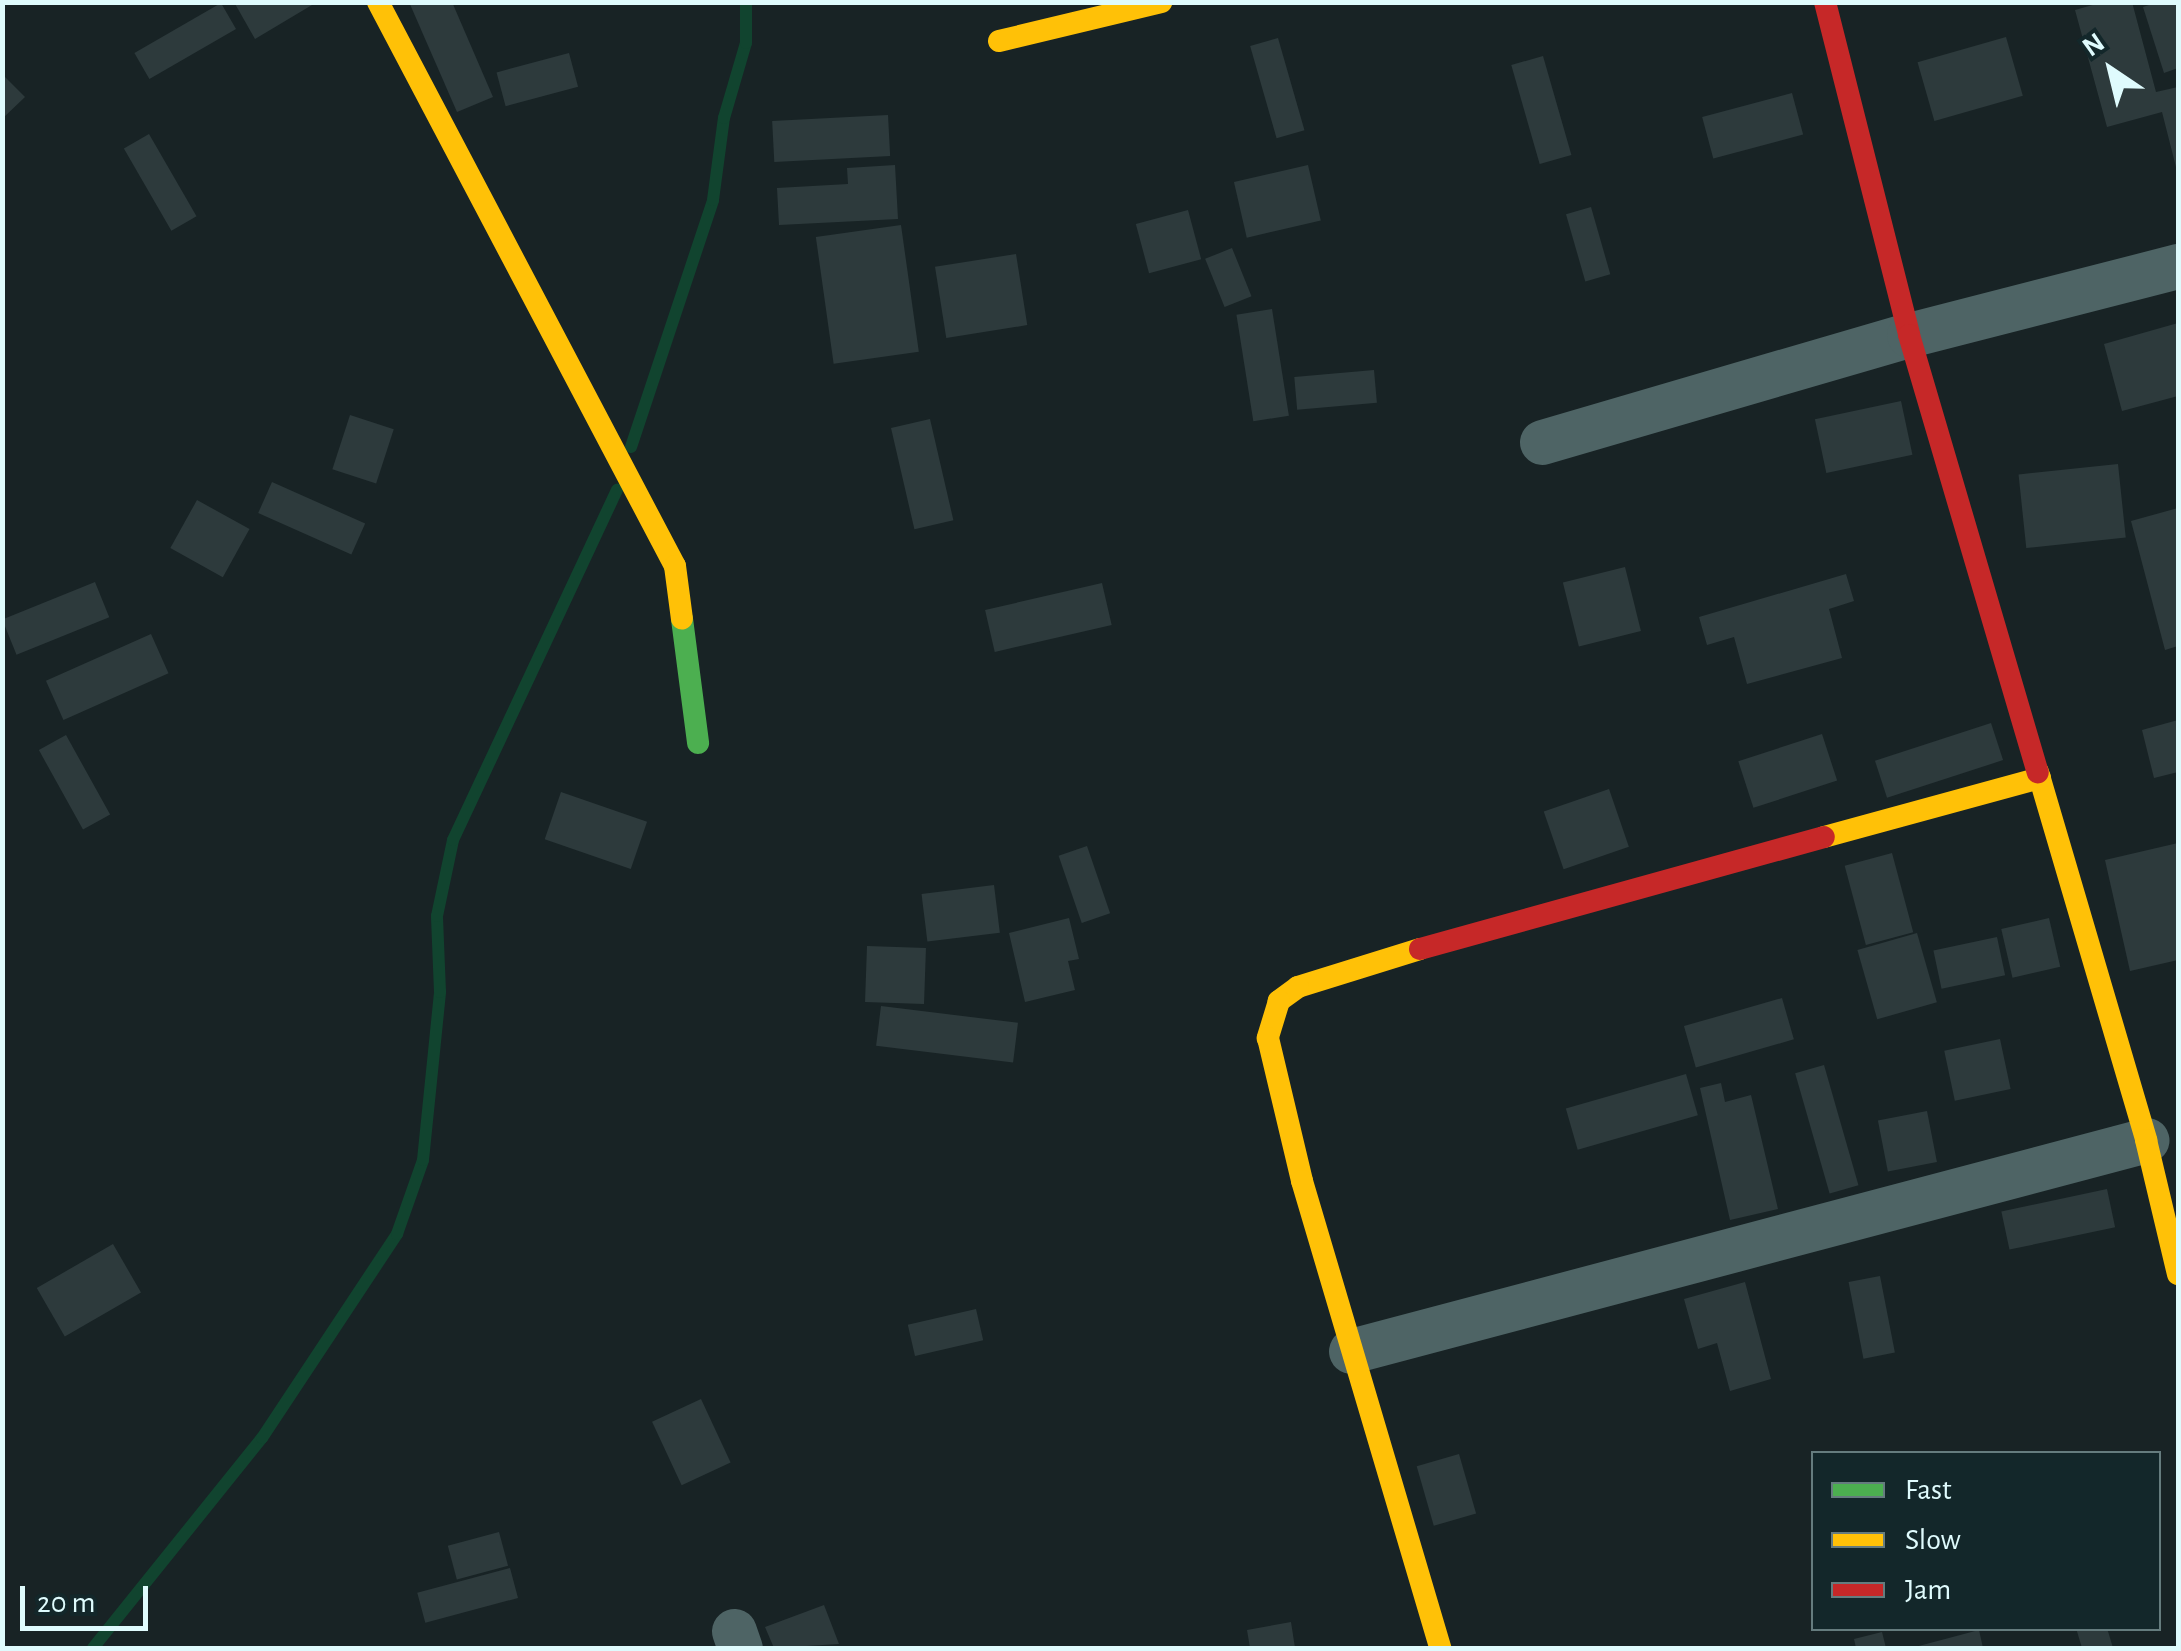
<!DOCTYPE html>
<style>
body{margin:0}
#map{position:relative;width:2181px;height:1651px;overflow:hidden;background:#182325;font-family:"Alegreya Sans",sans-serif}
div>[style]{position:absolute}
.stream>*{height:12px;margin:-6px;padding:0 6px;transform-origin:6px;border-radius:6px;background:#11442f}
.building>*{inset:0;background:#2d3a3c;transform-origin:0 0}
.street>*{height:45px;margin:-22.5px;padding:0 22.5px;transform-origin:22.5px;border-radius:22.5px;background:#4e6465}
.fast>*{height:22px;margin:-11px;padding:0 11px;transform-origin:11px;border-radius:11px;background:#4caf50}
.slow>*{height:22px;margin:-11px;padding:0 11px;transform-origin:11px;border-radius:11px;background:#ffc107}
.jam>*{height:22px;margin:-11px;padding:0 11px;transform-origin:11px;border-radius:11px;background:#c62828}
span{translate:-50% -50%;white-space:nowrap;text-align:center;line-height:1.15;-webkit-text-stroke:8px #13272a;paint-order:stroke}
.frame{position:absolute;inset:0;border:5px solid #dffbfd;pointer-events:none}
.legend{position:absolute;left:1811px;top:1451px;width:350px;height:180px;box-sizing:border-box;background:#13272a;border:2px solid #657c7e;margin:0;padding:12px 18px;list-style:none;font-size:30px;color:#dffbfd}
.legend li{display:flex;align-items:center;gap:20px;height:50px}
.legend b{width:50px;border:2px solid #657c7e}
.north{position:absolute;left:2061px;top:20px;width:100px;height:100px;-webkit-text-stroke:8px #13272a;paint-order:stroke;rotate:325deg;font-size:28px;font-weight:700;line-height:40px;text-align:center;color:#dffbfd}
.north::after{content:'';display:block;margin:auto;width:35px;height:45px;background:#dffbfd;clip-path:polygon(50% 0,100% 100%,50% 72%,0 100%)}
.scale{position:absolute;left:20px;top:1586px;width:128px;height:45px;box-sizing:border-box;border:5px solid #dffbfd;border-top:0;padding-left:12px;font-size:30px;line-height:35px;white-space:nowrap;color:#dffbfd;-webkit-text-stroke:8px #13272a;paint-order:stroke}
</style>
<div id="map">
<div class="stream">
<i style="left:631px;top:447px;width:260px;rotate:-71.6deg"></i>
<i style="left:713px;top:200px;width:83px;rotate:-82.4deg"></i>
<i style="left:724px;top:118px;width:78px;rotate:-73.7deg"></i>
<i style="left:746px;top:43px;width:41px;rotate:-90deg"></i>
<i style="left:93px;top:1648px;width:270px;rotate:-51.2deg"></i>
<i style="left:262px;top:1438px;width:245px;rotate:-56.5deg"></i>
<i style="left:397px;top:1234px;width:78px;rotate:-70.6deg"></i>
<i style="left:423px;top:1160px;width:169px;rotate:-84.2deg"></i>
<i style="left:440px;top:992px;width:76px;rotate:-92.3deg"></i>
<i style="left:437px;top:916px;width:78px;rotate:-78.1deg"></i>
<i style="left:453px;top:840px;width:387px;rotate:-64.9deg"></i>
</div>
<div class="building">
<i style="clip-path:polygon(234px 2px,317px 2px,255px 39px)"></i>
<i style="clip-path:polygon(409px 2px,452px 2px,493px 97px,457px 112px)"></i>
<i style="clip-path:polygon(2103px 2px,2132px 2px,2156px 92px,2178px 87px,2178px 175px,2162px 112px,2107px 127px,2075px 10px)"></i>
<i style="clip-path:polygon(2158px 2px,2178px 2px,2178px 68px,2164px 73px,2143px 7px)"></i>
<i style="left:221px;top:3px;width:30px;height:100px;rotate:60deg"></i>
<i style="left:2006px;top:37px;width:61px;height:92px;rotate:74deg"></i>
<i style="left:1278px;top:38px;width:96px;height:29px;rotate:74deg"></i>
<i style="left:569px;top:53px;width:35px;height:75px;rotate:75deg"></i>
<i style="left:1543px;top:56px;width:103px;height:33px;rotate:74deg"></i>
<i style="clip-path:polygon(2px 74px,25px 97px,2px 119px)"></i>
<i style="left:1792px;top:93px;width:43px;height:93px;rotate:75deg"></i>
<i style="left:888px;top:115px;width:41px;height:116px;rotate:87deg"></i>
<i style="left:149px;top:134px;width:95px;height:29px;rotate:60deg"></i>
<i style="clip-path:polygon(895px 165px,898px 219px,779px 225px,777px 188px,848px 184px,847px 168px)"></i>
<i style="left:1308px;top:165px;width:57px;height:76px;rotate:77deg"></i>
<i style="left:1591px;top:207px;width:70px;height:26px;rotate:74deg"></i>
<i style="left:1188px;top:210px;width:51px;height:54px;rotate:75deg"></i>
<i style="left:901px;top:225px;width:128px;height:86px;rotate:82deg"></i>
<i style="left:1232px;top:248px;width:52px;height:29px;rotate:68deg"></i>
<i style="left:1016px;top:254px;width:72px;height:82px;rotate:81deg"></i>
<i style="left:1272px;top:309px;width:108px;height:36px;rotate:81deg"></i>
<i style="clip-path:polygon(2178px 323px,2178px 396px,2122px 411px,2104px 344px)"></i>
<i style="left:1374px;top:370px;width:33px;height:80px;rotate:85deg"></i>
<i style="left:1901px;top:401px;width:55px;height:88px;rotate:78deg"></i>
<i style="left:350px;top:415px;width:46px;height:57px;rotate:18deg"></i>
<i style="left:930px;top:419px;width:104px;height:40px;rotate:77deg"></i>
<i style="left:2118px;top:464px;width:74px;height:100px;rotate:84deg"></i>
<i style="left:272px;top:482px;width:102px;height:34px;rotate:24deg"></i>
<i style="left:197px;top:500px;width:60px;height:55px;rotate:29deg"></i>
<i style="clip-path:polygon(2178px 508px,2178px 646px,2165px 650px,2131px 521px)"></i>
<i style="left:1625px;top:567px;width:66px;height:64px;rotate:76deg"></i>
<i style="clip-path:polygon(1846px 574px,1854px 601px,1829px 609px,1842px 658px,1747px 684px,1734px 637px,1707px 645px,1699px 617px)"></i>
<i style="left:95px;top:582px;width:38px;height:100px;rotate:68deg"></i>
<i style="left:1102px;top:583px;width:43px;height:120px;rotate:77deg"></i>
<i style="left:151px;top:634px;width:43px;height:115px;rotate:66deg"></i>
<i style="clip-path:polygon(2178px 720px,2178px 772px,2154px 778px,2142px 730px)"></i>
<i style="left:1991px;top:723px;width:39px;height:122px;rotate:72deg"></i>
<i style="left:1822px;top:734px;width:49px;height:88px;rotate:72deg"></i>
<i style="left:66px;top:735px;width:91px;height:31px;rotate:61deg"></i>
<i style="left:1609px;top:789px;width:61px;height:69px;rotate:71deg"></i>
<i style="left:561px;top:792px;width:91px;height:50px;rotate:19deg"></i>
<i style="clip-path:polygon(2178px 843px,2178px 960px,2130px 971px,2105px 860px)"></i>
<i style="left:1087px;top:846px;width:71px;height:30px;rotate:71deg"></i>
<i style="left:1892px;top:853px;width:82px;height:49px;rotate:75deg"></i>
<i style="left:994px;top:885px;width:48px;height:73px;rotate:83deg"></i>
<i style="clip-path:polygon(1069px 918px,1079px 959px,1068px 961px,1075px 990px,1025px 1002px,1009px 933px)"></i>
<i style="left:2049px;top:918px;width:50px;height:49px;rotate:77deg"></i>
<i style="left:1917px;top:933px;width:72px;height:62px;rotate:74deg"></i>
<i style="left:1997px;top:937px;width:39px;height:65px;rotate:78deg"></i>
<i style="left:867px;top:946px;width:59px;height:56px;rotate:2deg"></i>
<i style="left:1782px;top:998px;width:43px;height:102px;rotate:74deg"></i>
<i style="left:881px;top:1006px;width:138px;height:40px;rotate:7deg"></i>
<i style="left:2000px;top:1039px;width:51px;height:57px;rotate:78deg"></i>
<i style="left:1824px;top:1065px;width:125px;height:30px;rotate:74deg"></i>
<i style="left:1686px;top:1074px;width:43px;height:125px;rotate:74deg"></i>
<i style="clip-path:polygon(1721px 1083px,1725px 1102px,1751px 1095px,1778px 1209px,1730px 1220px,1700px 1088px)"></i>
<i style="left:1927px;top:1111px;width:52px;height:50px;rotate:79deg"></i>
<i style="left:2107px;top:1189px;width:39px;height:108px;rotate:78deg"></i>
<i style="left:113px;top:1244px;width:56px;height:88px;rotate:60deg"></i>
<i style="left:1880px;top:1276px;width:78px;height:32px;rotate:79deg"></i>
<i style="clip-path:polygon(1745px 1282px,1771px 1379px,1730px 1391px,1717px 1343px,1698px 1349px,1684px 1299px)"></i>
<i style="left:976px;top:1309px;width:32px;height:70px;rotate:77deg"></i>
<i style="left:701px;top:1399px;width:70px;height:54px;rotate:65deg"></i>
<i style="left:1459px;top:1454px;width:62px;height:44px;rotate:74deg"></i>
<i style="left:499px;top:1532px;width:35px;height:53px;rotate:75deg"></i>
<i style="left:510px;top:1568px;width:31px;height:96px;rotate:75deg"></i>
<i style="clip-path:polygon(824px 1605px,839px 1644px,774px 1648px,765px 1627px)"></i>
<i style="clip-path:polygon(1291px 1622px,1295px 1648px,1250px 1648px,1247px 1630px)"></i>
<i style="clip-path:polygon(2076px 1628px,2107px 1628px,2113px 1648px,2082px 1648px)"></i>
<i style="clip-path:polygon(1979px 1630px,1983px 1648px,1915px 1648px,1915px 1647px)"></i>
<i style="clip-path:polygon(1882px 1632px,1886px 1648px,1856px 1648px,1854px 1639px)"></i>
</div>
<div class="street">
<i style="left:1542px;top:442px;width:382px;rotate:-16.3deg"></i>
<i style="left:1909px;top:335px;width:278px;rotate:-14.4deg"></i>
<i style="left:1351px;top:1351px;width:823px;rotate:-14.86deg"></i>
<i style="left:734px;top:1631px;width:18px;rotate:71deg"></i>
</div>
<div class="fast">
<i style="left:682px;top:619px;width:125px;rotate:82.6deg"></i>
</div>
<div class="slow">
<i style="left:378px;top:2px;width:637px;rotate:62.23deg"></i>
<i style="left:675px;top:566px;width:53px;rotate:82.5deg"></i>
<i style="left:999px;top:41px;width:167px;rotate:-13.5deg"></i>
<i style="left:2038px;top:772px;width:384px;rotate:73.6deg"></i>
<i style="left:2146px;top:1140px;width:138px;rotate:76.6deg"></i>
<i style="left:1824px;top:837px;width:224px;rotate:-15.3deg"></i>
<i style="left:1420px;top:949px;width:128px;rotate:162.7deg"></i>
<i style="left:1298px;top:987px;width:24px;rotate:144deg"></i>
<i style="left:1279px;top:1001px;width:39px;rotate:107deg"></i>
<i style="left:1268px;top:1038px;width:147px;rotate:76.6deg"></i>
<i style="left:1302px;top:1181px;width:487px;rotate:73.5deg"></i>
</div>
<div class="jam">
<i style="left:1825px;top:2px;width:343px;rotate:75.8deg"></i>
<i style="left:1909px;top:335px;width:456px;rotate:73.6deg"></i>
<i style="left:1420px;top:949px;width:419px;rotate:-15.5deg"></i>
</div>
<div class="frame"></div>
<ul class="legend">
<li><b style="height:12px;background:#4caf50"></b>Fast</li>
<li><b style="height:12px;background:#ffc107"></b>Slow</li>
<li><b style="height:12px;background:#c62828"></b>Jam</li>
</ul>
<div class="north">N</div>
<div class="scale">20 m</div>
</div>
